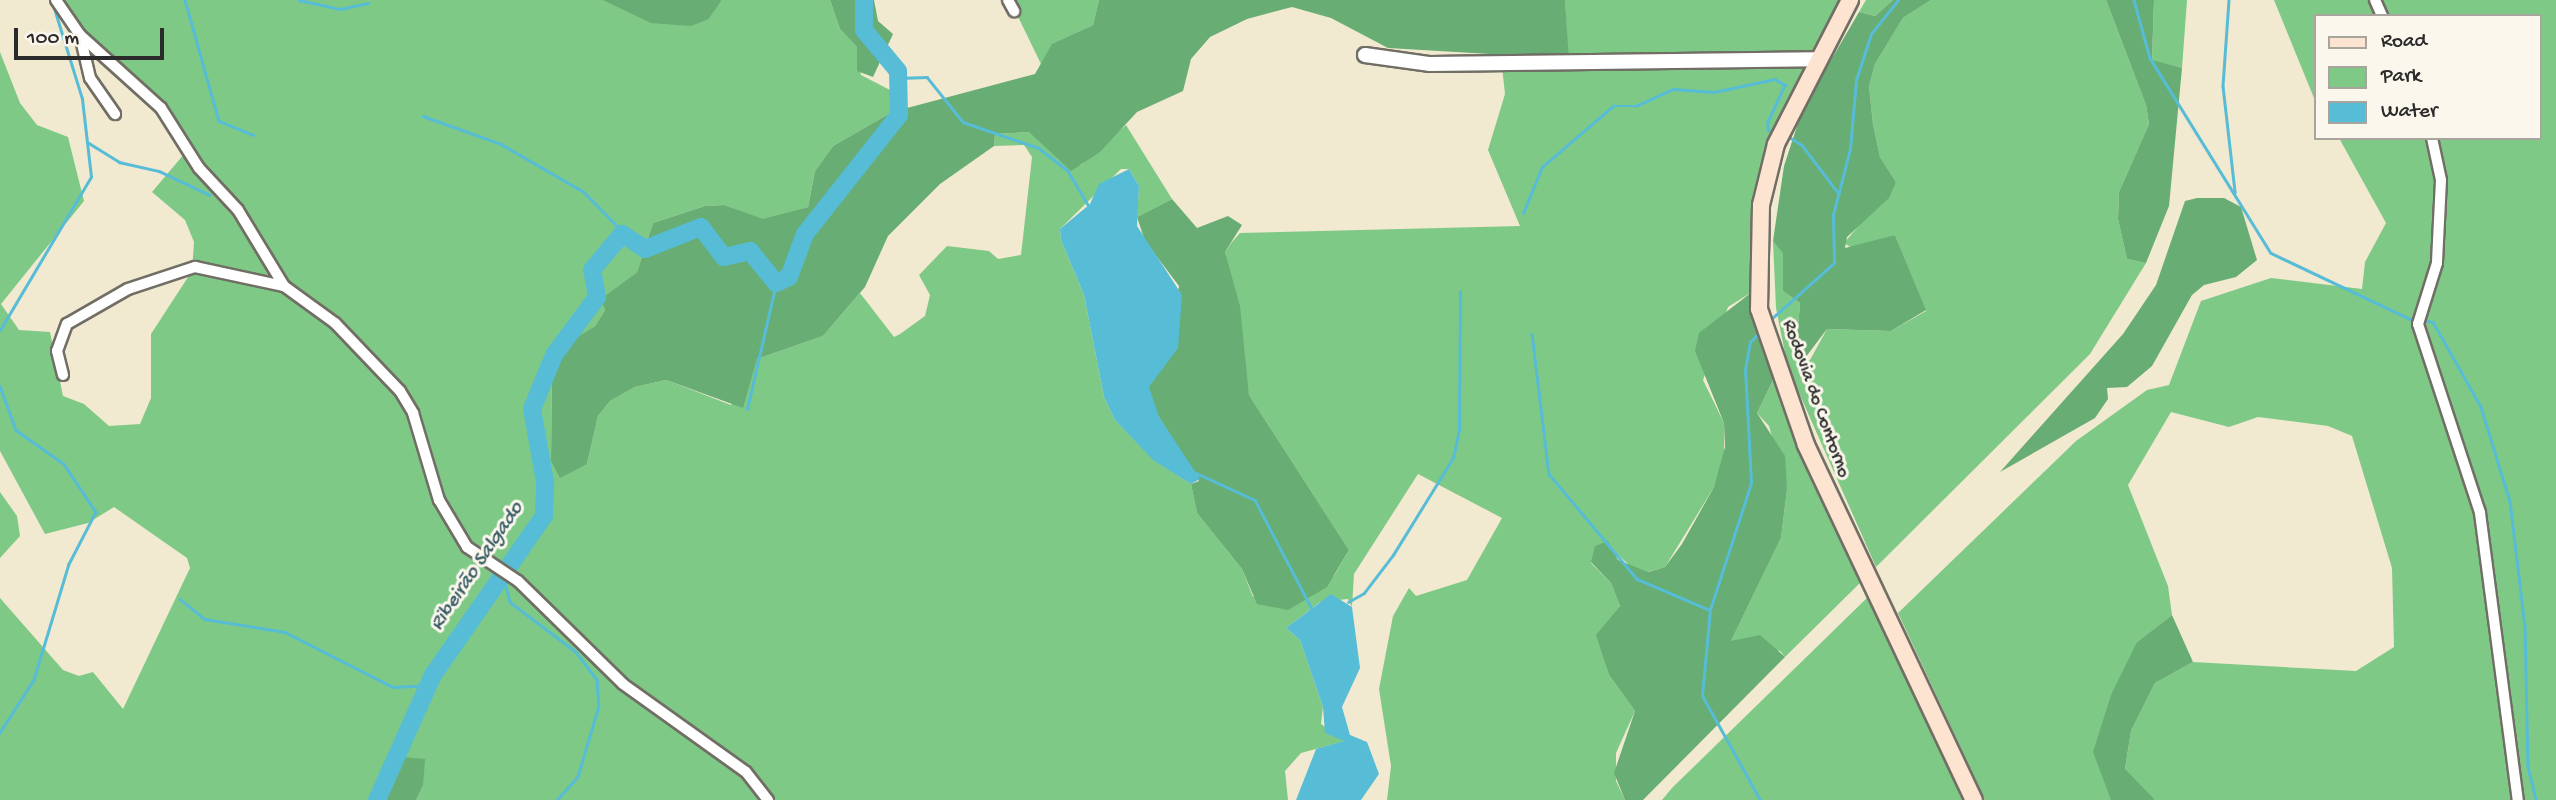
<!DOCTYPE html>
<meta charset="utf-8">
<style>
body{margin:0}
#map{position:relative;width:2556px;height:800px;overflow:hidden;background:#f2e9d1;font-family:"Gochi Hand",sans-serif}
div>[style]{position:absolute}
.green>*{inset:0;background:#7fc987}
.forest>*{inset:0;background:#67ad74}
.water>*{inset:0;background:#57bcd6}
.stream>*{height:2.5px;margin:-1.25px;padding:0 1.25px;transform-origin:1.25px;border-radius:1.25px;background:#57bcd6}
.river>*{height:18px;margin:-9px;padding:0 9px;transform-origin:9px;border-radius:9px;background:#57bcd6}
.roads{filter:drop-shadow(2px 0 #716e65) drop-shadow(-2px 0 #716e65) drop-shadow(0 2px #716e65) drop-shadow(0 -2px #716e65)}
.minor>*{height:10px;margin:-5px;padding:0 5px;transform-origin:5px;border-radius:5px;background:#fff}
.tertiary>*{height:14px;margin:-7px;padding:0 7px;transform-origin:7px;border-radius:7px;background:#fff}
.secondary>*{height:16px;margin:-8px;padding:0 8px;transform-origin:8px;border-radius:8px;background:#fde4d1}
span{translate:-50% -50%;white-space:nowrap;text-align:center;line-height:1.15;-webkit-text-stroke:6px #fbf7ec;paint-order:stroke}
.street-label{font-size:19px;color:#2b2b2b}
.water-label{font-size:21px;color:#3a5e67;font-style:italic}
.legend{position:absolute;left:2314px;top:14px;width:228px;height:126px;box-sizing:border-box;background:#fbf7ec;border:2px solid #a8a59f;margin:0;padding:9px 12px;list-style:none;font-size:21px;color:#2b2b2b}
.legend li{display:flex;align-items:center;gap:14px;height:35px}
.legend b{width:35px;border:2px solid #a8a59f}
.scale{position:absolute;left:14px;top:28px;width:150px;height:32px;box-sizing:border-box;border:4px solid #2b2b2b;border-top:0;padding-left:9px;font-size:21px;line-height:24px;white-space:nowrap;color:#2b2b2b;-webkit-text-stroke:5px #fbf7ec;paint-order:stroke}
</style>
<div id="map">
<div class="green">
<i style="clip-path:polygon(62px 0,602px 0,650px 23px,709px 19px,721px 0,830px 0,840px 29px,857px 47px,861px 75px,890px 90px,892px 112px,833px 146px,815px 171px,808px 207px,763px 220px,724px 205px,705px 206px,653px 223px,637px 272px,602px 299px,605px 310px,595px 326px,571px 342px,552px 371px,551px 461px,587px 464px,598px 416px,610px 401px,635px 387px,666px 380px,731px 405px,757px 359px,823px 336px,860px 293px,894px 337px,900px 334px,925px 316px,930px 295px,919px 275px,947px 246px,989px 251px,998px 259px,1021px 255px,1032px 157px,1024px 145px,994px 146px,995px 134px,1029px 132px,1081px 165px,1126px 125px,1172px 199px,1137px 217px,1139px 186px,1129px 169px,1121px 169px,1060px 229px,1061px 240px,1084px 295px,1104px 397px,1115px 420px,1153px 459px,1191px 484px,1197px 513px,1242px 569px,1253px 597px,1334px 576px,1349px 550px,1249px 395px,1225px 252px,1232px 242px,1240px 233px,1520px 226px,1488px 150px,1505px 94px,1502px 67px,1568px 61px,1565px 0,1842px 0,1774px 128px,1753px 210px,1752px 292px,1728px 307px,1703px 380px,1724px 423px,1724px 463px,1714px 487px,1665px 567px,1647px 572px,1629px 565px,1607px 544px,1591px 563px,1611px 583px,1620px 606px,1597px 635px,1609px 675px,1635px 711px,1616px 753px,1616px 781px,1625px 800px,1387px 800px,1391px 766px,1379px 689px,1393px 616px,1409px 588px,1416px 596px,1467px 580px,1502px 518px,1418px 474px,1354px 574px,1352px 607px,1348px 599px,1320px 602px,1286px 628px,1300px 640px,1323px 707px,1321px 724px,1345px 741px,1301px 753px,1285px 771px,1288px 800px,416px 800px,423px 786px,384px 800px,0 800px,0 598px,63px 670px,79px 676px,93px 672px,123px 709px,190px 568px,187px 558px,114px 507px,88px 523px,45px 534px,0 451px,0 52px,20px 103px,37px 125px,68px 137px,84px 201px,1px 304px,19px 330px,50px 332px,63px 396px,84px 404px,109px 426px,140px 424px,151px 398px,151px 334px,192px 271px,194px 242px,185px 220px,152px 192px,185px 153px,153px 104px,99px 55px)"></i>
<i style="clip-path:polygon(1010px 0,1099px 0,1093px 25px,1053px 44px,1041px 64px)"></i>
<i style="clip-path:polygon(1866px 0,1893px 0,1875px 16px,1859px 12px)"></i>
<i style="clip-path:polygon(1931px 0,2106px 0,2146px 105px,2149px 124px,2119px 192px,2118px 219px,2127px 259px,2146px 263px,2090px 354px,1876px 567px,1788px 368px,1776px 308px,1773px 241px,1783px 252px,1783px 291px,1800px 303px,1796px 355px,1810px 360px,1827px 329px,1891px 331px,1926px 311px,1895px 235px,1855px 250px,1844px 243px,1896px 182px,1880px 157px,1873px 124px,1869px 86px,1875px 64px,1903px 18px)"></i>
<i style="clip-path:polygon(2154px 0,2187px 0,2182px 68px,2152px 61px)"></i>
<i style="clip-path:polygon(2274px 0,2556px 0,2556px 800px,2155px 800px,2135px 785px,2125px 769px,2131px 731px,2155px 683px,2193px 662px,2356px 671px,2394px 647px,2392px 568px,2352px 436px,2328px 426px,2258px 417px,2229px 427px,2171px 412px,2128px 485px,2168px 586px,2172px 615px,2137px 642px,2111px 800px,1985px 800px,1898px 613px,2076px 441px,2147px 390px,2169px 385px,2201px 301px,2271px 278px,2362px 289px,2365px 262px,2386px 223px,2339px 138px,2540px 138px,2540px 16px,2316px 16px,2316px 103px)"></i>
<i style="clip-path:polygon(1773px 380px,1863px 580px,1785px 657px,1780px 651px,1730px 643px,1781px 538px,1787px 489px,1769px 426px,1757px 413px)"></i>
<i style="clip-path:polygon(0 492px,17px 516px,20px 536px,0 558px)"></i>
<i style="clip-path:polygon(1871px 594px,1967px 800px,1662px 800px,1672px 788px)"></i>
</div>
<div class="forest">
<i style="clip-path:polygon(602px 0,721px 0,721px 1px,709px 19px,691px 26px,650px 23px)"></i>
<i style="clip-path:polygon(830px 0,874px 0,878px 21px,893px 34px,873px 77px,857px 71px,857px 47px,840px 29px)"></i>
<i style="clip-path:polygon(1099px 0,1565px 0,1569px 61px,1497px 62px,1490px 54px,1388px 48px,1331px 18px,1292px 7px,1247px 19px,1210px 37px,1191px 59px,1183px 91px,1137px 112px,1100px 152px,1071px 171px,1029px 132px,995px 134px,994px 146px,940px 184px,888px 236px,865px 287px,823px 336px,757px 359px,743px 408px,666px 380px,635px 387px,610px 401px,598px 416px,587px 464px,560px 478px,551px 461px,552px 371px,571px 341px,595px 326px,605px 310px,601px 299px,637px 272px,653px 223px,705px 206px,724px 205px,763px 219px,808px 207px,815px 171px,833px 146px,892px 112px,1035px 74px,1052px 44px,1093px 25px)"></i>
<i style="clip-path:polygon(1893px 0,1931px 0,1903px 18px,1875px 64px,1869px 86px,1873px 124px,1880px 157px,1896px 182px,1889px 198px,1847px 237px,1845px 248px,1895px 235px,1926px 310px,1891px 331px,1827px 329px,1802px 362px,1796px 355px,1800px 303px,1783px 291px,1783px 253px,1773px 241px,1784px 166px,1803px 108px,1859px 12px,1875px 16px)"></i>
<i style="clip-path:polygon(2106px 0,2154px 0,2152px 60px,2182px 68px,2169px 206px,2146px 263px,2127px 259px,2118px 219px,2119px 192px,2149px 124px,2146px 105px)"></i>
<i style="clip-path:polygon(2197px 198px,2224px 198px,2241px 207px,2257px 260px,2236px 277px,2204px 285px,2192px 295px,2152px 366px,2127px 387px,2107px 388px,2108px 399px,2095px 418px,2000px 472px,2123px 334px,2156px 285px,2185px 201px)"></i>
<i style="clip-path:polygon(1172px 199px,1197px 228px,1228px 216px,1242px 225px,1225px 252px,1240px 306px,1249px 395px,1349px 550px,1327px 587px,1288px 610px,1257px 604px,1242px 569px,1197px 513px,1191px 484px,1199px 481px,1154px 409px,1148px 387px,1165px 364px,1179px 286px,1145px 241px,1137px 217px)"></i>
<i style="clip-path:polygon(1752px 292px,1773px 380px,1757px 413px,1785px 456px,1787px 489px,1781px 538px,1731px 641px,1760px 635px,1785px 657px,1643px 800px,1625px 800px,1614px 773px,1635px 711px,1609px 675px,1596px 635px,1620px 606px,1611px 583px,1591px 562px,1595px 546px,1608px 541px,1618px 560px,1648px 572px,1665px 567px,1682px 544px,1714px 487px,1725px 447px,1724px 423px,1695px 351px,1699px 333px)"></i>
<i style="clip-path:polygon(2172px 615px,2193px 662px,2155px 683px,2131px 731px,2125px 769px,2155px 800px,2111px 800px,2093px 752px,2111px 695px,2137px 642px)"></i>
<i style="clip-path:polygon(402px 757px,425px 759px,423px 786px,416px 800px,384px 800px)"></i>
</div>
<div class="water">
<i style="clip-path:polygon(1129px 169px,1139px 186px,1137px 226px,1182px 295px,1178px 348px,1149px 387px,1159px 417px,1200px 479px,1191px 484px,1153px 460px,1115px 420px,1104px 397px,1084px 295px,1061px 240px,1060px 229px,1090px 204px,1099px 184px)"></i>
<i style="clip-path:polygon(1331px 594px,1352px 607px,1360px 668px,1342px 707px,1350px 735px,1367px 742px,1379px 774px,1361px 800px,1296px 800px,1316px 749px,1344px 741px,1325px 733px,1323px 707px,1300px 640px,1286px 628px)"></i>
</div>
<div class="stream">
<i style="left:185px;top:0;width:126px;rotate:74.3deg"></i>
<i style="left:219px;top:121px;width:37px;rotate:22deg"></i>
<i style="left:299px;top:0;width:42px;rotate:12.4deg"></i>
<i style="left:340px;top:9px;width:29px;rotate:-12deg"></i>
<i style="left:2134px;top:0;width:60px;rotate:74.6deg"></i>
<i style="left:2150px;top:58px;width:229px;rotate:58.2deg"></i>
<i style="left:2271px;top:253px;width:158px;rotate:25.4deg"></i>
<i style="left:2229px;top:0;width:86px;rotate:94deg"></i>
<i style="left:2223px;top:86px;width:107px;rotate:83.5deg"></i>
<i style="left:899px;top:78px;width:28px;rotate:-2deg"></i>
<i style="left:927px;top:77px;width:58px;rotate:51.3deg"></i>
<i style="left:963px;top:122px;width:80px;rotate:18.9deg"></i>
<i style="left:1039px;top:148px;width:37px;rotate:38deg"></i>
<i style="left:1068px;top:171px;width:43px;rotate:59.3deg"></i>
<i style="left:423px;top:116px;width:83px;rotate:19.7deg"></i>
<i style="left:501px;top:144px;width:96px;rotate:30deg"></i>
<i style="left:584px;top:192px;width:59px;rotate:45.7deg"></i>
<i style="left:1786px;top:135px;width:19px;rotate:32deg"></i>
<i style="left:1802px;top:145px;width:61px;rotate:52.9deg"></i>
<i style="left:89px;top:143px;width:36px;rotate:32deg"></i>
<i style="left:119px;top:162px;width:41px;rotate:12.7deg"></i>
<i style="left:159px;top:171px;width:56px;rotate:25.2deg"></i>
<i style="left:1523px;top:213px;width:50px;rotate:-67.6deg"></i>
<i style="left:1542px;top:167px;width:94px;rotate:-40.7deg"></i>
<i style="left:1613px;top:106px;width:23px"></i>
<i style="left:1636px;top:106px;width:41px;rotate:-24.7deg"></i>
<i style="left:1673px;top:89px;width:41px;rotate:4.2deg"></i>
<i style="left:1714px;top:92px;width:62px;rotate:-12deg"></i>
<i style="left:1775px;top:79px;width:12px;rotate:31deg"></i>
<i style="left:1785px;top:85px;width:41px;rotate:114.7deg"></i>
<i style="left:1768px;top:122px;width:8px;rotate:90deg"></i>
<i style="left:1768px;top:130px;width:9px;rotate:21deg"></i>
<i style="left:1770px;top:320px;width:86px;rotate:-41.7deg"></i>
<i style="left:1834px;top:263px;width:48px;rotate:-91.2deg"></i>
<i style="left:1833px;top:215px;width:68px;rotate:-75.6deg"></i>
<i style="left:1850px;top:149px;width:69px;rotate:-85deg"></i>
<i style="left:1856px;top:80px;width:48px;rotate:-71.9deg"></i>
<i style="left:1871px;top:34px;width:43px;rotate:-51.5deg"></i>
<i style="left:2424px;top:320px;width:9px;rotate:13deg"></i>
<i style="left:2433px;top:322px;width:98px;rotate:60.5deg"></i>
<i style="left:2481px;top:407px;width:98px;rotate:72.9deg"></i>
<i style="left:2510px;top:501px;width:126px;rotate:83.2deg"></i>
<i style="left:2525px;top:626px;width:141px;rotate:88.8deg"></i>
<i style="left:2528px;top:767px;width:34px;rotate:76deg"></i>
<i style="left:0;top:330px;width:178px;rotate:-59.3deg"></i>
<i style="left:91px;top:177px;width:79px;rotate:-96.6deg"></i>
<i style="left:82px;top:99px;width:102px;rotate:-107.2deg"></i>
<i style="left:1532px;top:334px;width:141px;rotate:83.1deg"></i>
<i style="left:1549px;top:474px;width:137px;rotate:50deg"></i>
<i style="left:1637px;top:579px;width:79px;rotate:23deg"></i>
<i style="left:0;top:386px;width:47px;rotate:70deg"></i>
<i style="left:16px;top:430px;width:59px;rotate:35.3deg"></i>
<i style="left:64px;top:464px;width:58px;rotate:56.3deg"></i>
<i style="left:96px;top:512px;width:59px;rotate:117.4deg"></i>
<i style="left:69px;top:564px;width:121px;rotate:106.8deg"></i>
<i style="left:34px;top:680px;width:63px;rotate:122.7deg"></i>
<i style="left:747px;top:409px;width:129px;rotate:-77deg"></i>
<i style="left:1196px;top:473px;width:65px;rotate:24.6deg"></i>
<i style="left:1255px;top:500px;width:123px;rotate:62.4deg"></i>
<i style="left:504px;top:579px;width:24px;rotate:75deg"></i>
<i style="left:510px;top:602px;width:83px;rotate:37.1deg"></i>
<i style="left:576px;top:652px;width:35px;rotate:53deg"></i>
<i style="left:597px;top:680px;width:26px;rotate:86deg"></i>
<i style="left:599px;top:706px;width:74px;rotate:106.5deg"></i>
<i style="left:578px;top:777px;width:31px;rotate:132deg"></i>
<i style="left:180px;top:599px;width:32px;rotate:39deg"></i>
<i style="left:205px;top:619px;width:81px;rotate:9.2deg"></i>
<i style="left:285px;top:632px;width:121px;rotate:27deg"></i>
<i style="left:393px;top:687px;width:34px;rotate:-3deg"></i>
<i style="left:1348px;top:602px;width:18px;rotate:-29deg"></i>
<i style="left:1364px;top:593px;width:48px;rotate:-52.7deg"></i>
<i style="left:1393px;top:555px;width:114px;rotate:-58.3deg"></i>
<i style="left:1453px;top:458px;width:29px;rotate:-78deg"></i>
<i style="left:1459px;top:430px;width:138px;rotate:-89.6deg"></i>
<i style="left:1760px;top:800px;width:119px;rotate:-119.1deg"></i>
<i style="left:1702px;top:696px;width:86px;rotate:-84.7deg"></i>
<i style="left:1710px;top:610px;width:133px;rotate:-72.1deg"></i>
<i style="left:1751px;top:483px;width:113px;rotate:-93deg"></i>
<i style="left:1745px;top:370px;width:28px;rotate:-80deg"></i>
<i style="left:1750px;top:342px;width:16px;rotate:-45deg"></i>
</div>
<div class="river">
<i style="left:377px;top:800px;width:137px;rotate:-65.9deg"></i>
<i style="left:433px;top:675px;width:194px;rotate:-55.1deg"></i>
<i style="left:544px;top:516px;width:34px;rotate:-88deg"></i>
<i style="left:545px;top:482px;width:74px;rotate:-100.1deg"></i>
<i style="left:532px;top:409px;width:58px;rotate:-67.8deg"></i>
<i style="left:554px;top:355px;width:72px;rotate:-53.4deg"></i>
<i style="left:597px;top:297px;width:27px;rotate:-100deg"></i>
<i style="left:592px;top:270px;width:47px;rotate:-50.2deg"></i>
<i style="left:622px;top:234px;width:27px;rotate:33deg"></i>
<i style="left:645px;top:249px;width:60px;rotate:-21.4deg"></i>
<i style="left:701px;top:227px;width:38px;rotate:53deg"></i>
<i style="left:724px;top:257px;width:27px;rotate:-13deg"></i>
<i style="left:750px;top:251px;width:41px;rotate:50.9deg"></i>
<i style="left:776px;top:283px;width:14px;rotate:-25deg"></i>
<i style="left:789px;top:277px;width:46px;rotate:-69.6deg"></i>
<i style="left:805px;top:234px;width:152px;rotate:-51.7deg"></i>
<i style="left:899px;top:115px;width:44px;rotate:-91.3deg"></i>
<i style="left:898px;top:71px;width:53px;rotate:-129.7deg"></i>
<i style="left:864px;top:30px;width:30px;rotate:-90deg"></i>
</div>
<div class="roads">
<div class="minor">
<i style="left:56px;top:0;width:42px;rotate:55.6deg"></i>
<i style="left:80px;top:35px;width:109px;rotate:42deg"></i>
<i style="left:161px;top:108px;width:71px;rotate:57.7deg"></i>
<i style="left:199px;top:168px;width:57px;rotate:47.1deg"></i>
<i style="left:238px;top:210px;width:89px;rotate:58.8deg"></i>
<i style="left:284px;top:286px;width:63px;rotate:36deg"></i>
<i style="left:335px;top:323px;width:94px;rotate:46.3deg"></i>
<i style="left:400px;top:391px;width:26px;rotate:59deg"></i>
<i style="left:413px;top:413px;width:91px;rotate:73.4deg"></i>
<i style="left:439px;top:500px;width:55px;rotate:59.2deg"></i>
<i style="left:467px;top:547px;width:61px;rotate:33.7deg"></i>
<i style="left:518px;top:581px;width:147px;rotate:44.4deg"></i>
<i style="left:623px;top:684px;width:151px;rotate:35.6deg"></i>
<i style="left:746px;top:772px;width:36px;rotate:52deg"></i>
<i style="left:1008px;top:0;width:13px;rotate:61deg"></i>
<i style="left:2375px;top:0;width:17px;rotate:66deg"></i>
<i style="left:80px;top:35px;width:44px;rotate:76.9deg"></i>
<i style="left:90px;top:78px;width:44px;rotate:55.2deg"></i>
<i style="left:2432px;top:138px;width:43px;rotate:77.9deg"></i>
<i style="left:2441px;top:180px;width:83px;rotate:92.8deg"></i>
<i style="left:2437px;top:263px;width:64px;rotate:107.3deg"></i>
<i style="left:2418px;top:324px;width:199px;rotate:71.8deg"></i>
<i style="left:2480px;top:513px;width:290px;rotate:82.5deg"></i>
<i style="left:63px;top:375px;width:25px;rotate:-104deg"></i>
<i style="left:57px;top:351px;width:29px;rotate:-70deg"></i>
<i style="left:67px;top:324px;width:70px;rotate:-29.8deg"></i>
<i style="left:128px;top:289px;width:71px;rotate:-18.2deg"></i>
<i style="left:195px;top:267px;width:91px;rotate:12.1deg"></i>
</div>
<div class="tertiary">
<i style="left:1365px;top:55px;width:66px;rotate:7.9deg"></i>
<i style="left:1430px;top:64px;width:386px;rotate:-0.7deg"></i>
</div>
<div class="secondary">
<i style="left:1850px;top:0;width:162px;rotate:117.2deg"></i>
<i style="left:1776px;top:144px;width:63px;rotate:103.8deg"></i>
<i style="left:1761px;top:205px;width:104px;rotate:91.1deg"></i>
<i style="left:1759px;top:309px;width:144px;rotate:70.9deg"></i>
<i style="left:1806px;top:445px;width:393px;rotate:64.7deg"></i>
</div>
</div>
<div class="street-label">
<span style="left:1815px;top:399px;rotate:70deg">Rodovia do Contorno</span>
</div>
<div class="water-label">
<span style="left:478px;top:567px;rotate:-56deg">Ribeirão Salgado</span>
</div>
<ul class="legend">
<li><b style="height:9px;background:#fde4d1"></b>Road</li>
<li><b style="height:19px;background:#7fc987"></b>Park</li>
<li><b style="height:19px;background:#57bcd6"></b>Water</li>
</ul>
<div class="scale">100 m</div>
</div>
